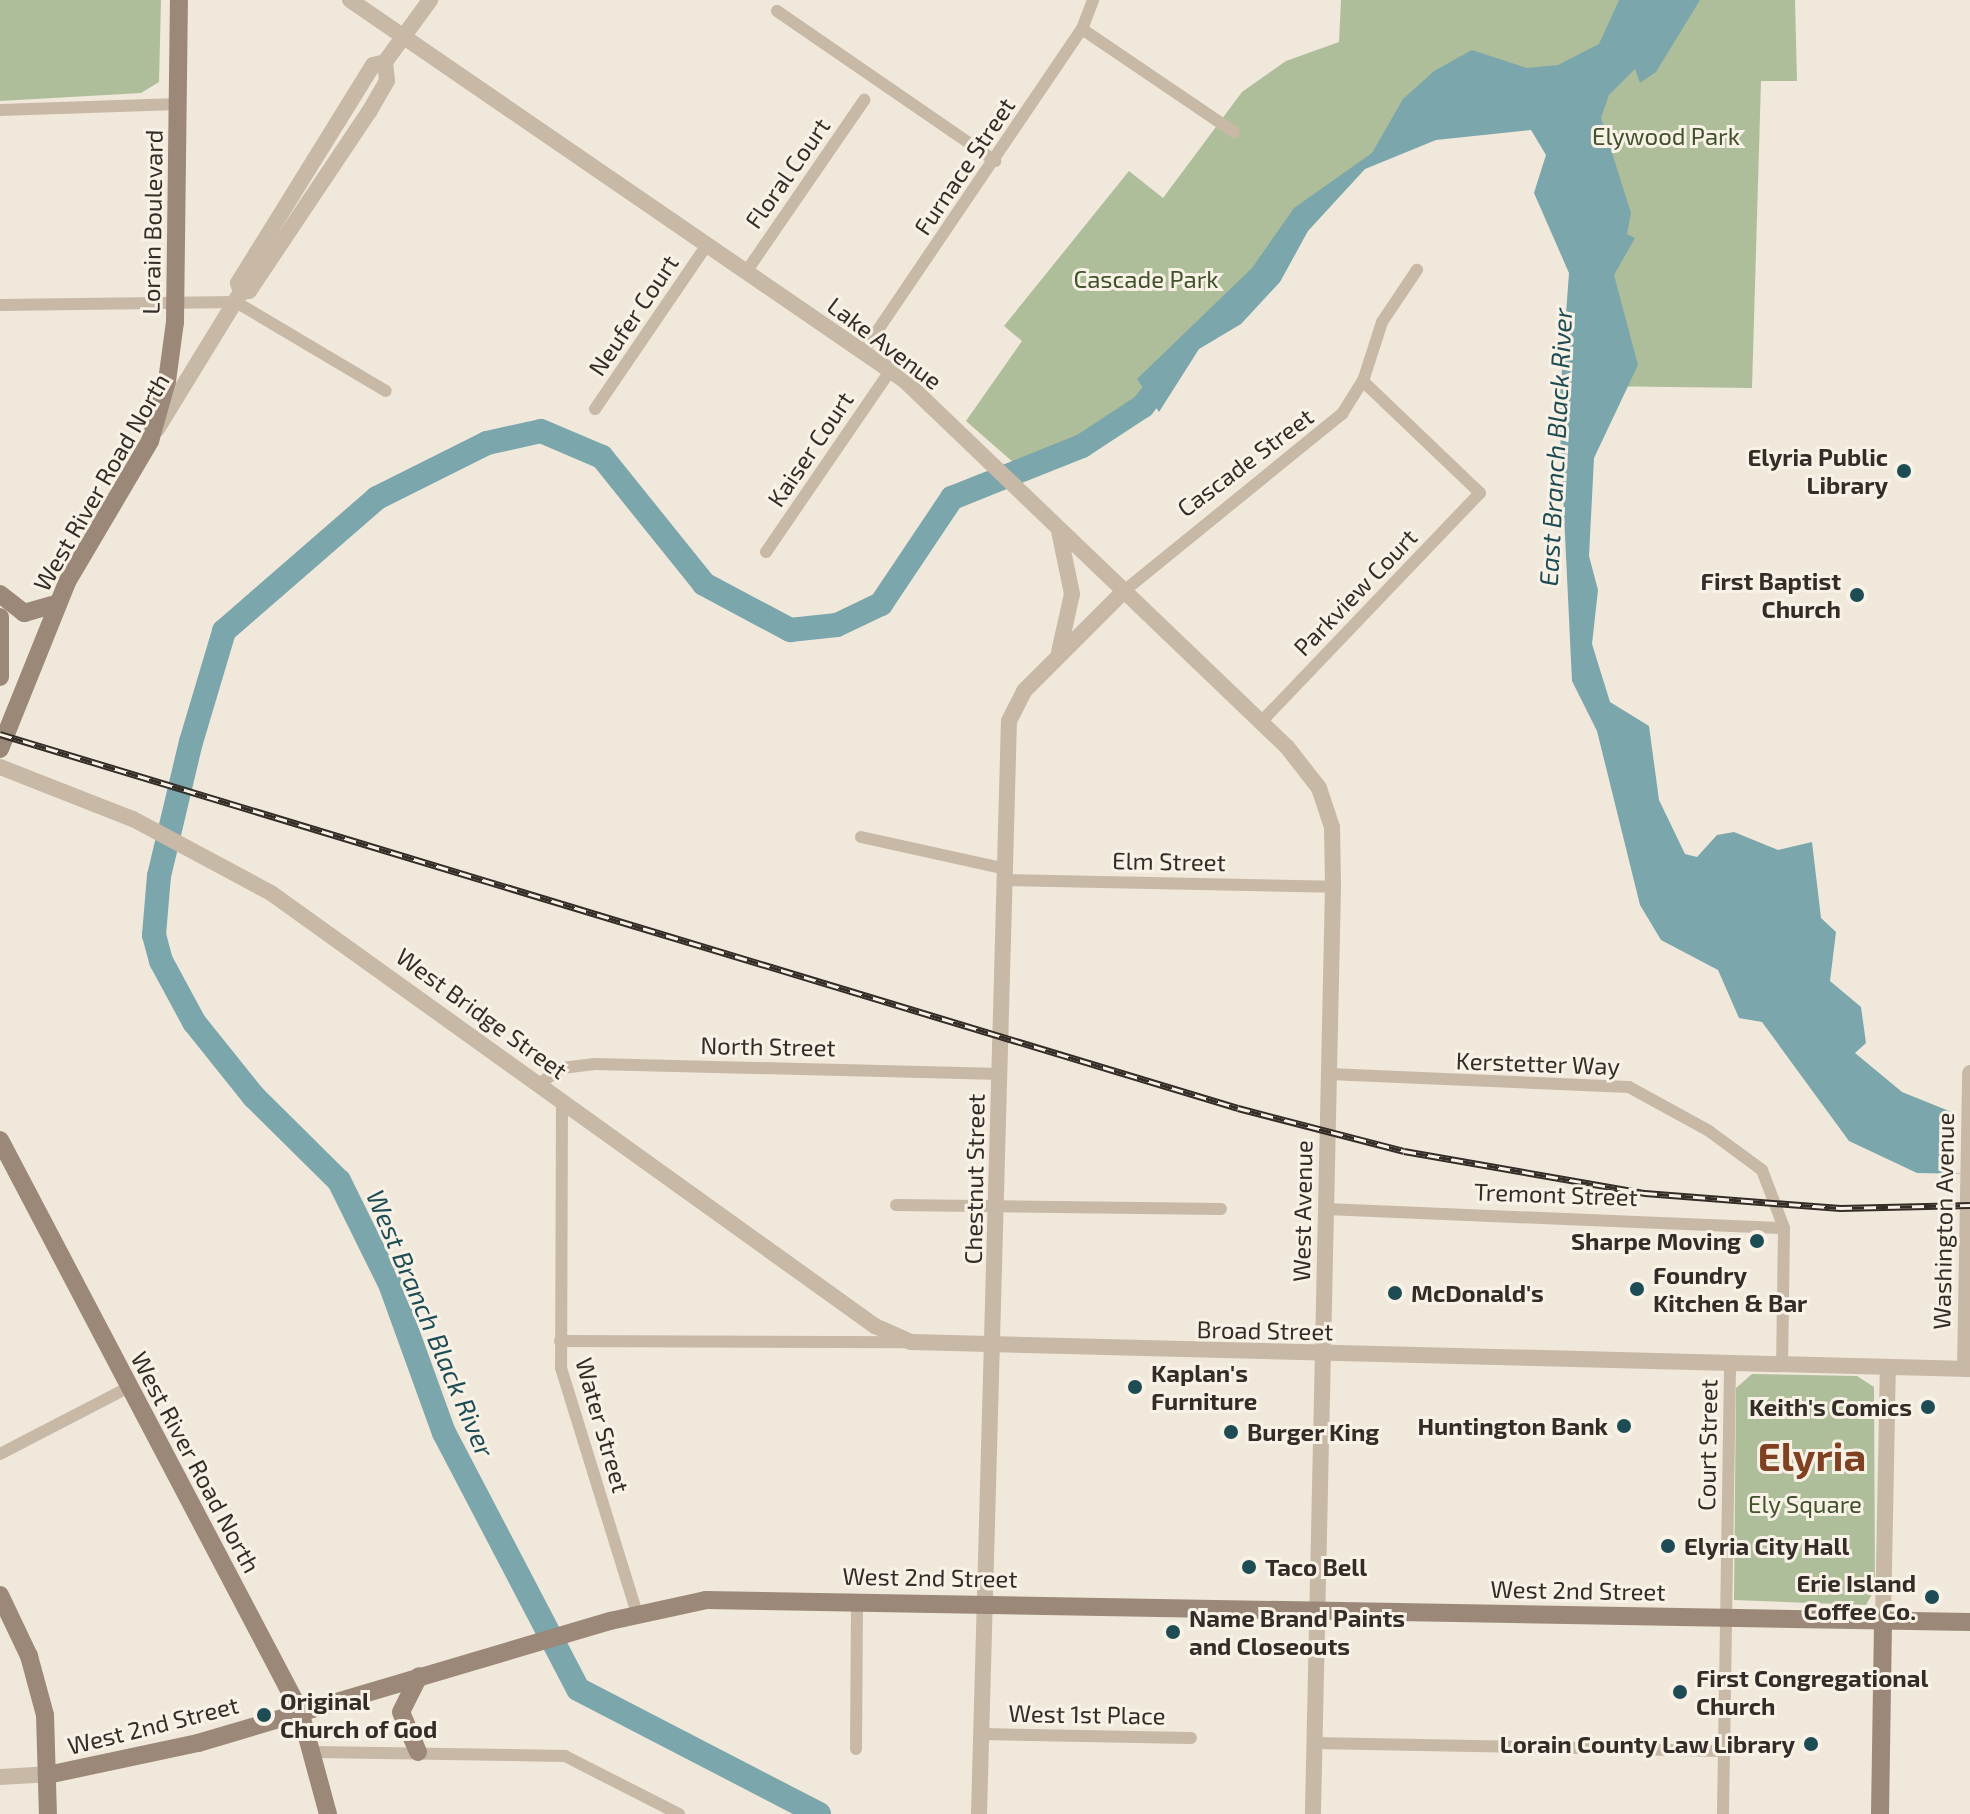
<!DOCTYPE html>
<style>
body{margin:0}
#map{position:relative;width:1970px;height:1814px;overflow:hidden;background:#f0e8da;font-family:"Exo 2",sans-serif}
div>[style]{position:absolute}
.green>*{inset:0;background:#afbe9a}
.water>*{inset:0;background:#7aa6ac}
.pier>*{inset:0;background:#f0e8da}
.river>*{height:24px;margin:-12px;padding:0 12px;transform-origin:12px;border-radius:12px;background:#7aa6ac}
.minor>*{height:12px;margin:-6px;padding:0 6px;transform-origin:6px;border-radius:6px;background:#c8b8a6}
.tertiary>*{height:16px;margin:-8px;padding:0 8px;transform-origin:8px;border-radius:8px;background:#c8b8a6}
.secondary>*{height:18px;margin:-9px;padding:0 9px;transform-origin:9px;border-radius:9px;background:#9b8878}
.rail>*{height:7px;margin-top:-3.5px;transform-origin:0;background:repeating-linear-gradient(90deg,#f8f1e6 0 12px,#342c27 0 24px);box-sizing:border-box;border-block:2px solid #342c27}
.dots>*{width:22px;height:22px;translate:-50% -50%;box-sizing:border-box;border:4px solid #f8f1e6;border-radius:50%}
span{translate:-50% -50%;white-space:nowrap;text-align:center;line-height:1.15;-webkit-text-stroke:6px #f8f1e6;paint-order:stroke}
.park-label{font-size:24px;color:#40512c}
.street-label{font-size:24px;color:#342c27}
.poi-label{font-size:24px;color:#342c27;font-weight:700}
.right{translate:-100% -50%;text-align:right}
.left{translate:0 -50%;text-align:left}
.water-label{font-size:26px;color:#1e4c54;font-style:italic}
.town-label{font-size:40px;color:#804123;font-weight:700}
</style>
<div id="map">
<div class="green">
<i style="clip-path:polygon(0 0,161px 0,159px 82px,141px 93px,0 101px)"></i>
<i style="clip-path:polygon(1341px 0,1795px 0,1797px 81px,1761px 81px,1752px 388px,1588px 386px,1567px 101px,1424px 116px,1303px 219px,1143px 406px,1082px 446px,1022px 470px,966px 421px,1022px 341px,1004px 326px,1129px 171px,1163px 198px,1242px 92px,1286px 61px,1339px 42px)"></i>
<i style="clip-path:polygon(1752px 1374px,1857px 1376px,1874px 1387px,1875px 1589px,1866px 1605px,1734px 1600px,1736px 1388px)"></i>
</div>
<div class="water">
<i style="clip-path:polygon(1619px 0,1700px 0,1656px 72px,1640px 83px,1635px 69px,1609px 95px,1601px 118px,1631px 213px,1627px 234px,1635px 238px,1614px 275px,1638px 365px,1594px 458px,1589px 556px,1598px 590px,1592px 644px,1610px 702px,1649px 726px,1659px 800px,1685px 854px,1697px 857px,1717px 835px,1734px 832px,1778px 850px,1812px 842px,1821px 918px,1836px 932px,1830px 981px,1861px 1007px,1866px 1043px,1855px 1053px,1902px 1092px,1954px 1113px,1970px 1174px,1917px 1173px,1849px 1141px,1762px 1022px,1739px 1018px,1718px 970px,1661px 940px,1640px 905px,1597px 731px,1572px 681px,1559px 410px,1569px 273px,1534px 193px,1546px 155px,1531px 130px,1436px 140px,1365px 169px,1308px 231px,1280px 282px,1241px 324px,1199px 349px,1159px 412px,1137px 379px,1252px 268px,1294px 208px,1372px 153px,1403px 99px,1434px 71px,1472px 50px,1527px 68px,1558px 65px,1599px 44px)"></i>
</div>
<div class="pier">
<i style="clip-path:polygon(1953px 1108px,1970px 1110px,1970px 1174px,1950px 1173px)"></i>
</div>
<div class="river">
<i style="left:819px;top:1814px;width:271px;rotate:-152.6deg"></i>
<i style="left:578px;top:1689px;width:289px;rotate:-117.6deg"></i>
<i style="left:444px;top:1433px;width:158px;rotate:-109.9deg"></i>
<i style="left:390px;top:1284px;width:115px;rotate:-116.3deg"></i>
<i style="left:339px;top:1181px;width:120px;rotate:-135.3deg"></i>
<i style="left:254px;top:1097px;width:96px;rotate:-128.7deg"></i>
<i style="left:194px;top:1022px;width:69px;rotate:-118.4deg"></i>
<i style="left:161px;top:961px;width:27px;rotate:-105deg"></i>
<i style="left:154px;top:935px;width:59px;rotate:-85.2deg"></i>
<i style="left:159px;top:876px;width:138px;rotate:-76.6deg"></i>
<i style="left:191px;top:742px;width:116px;rotate:-73.4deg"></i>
<i style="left:224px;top:631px;width:203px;rotate:-41deg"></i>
<i style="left:377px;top:498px;width:123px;rotate:-26.6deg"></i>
<i style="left:487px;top:443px;width:55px;rotate:-12.5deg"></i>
<i style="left:541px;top:431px;width:66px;rotate:23.1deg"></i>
<i style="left:602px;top:457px;width:163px;rotate:51.2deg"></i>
<i style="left:704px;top:584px;width:98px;rotate:28.1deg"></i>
<i style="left:790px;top:630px;width:47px;rotate:-6.1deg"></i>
<i style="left:837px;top:625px;width:49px;rotate:-25.5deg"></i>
<i style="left:881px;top:604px;width:128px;rotate:-56.2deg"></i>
<i style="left:952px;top:498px;width:140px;rotate:-21.8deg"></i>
<i style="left:1082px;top:446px;width:73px;rotate:-33.3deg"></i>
<i style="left:1143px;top:406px;width:42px;rotate:-51.8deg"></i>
</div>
<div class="minor">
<i style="left:777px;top:11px;width:265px;rotate:34.5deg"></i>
<i style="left:1082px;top:29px;width:184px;rotate:34.1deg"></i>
<i style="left:0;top:110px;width:178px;rotate:-1.9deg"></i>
<i style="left:746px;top:272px;width:209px;rotate:-55.5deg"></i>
<i style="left:0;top:305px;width:236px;rotate:-0.7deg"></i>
<i style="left:236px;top:302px;width:174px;rotate:30.7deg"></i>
<i style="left:863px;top:352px;width:390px;rotate:-55.9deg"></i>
<i style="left:1082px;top:29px;width:31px;rotate:-69deg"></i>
<i style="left:595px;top:409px;width:199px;rotate:-55.7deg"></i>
<i style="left:766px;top:552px;width:219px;rotate:-55.6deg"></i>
<i style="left:1124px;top:591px;width:281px;rotate:-39.1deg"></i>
<i style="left:1342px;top:414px;width:39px;rotate:-58deg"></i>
<i style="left:1363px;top:381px;width:62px;rotate:-72.1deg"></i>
<i style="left:1382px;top:322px;width:63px;rotate:-56.1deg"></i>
<i style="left:1261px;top:722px;width:317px;rotate:-46.3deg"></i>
<i style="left:1480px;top:493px;width:162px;rotate:-136.3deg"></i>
<i style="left:861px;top:837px;width:148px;rotate:12.4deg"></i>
<i style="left:1005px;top:880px;width:328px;rotate:1.2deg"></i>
<i style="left:1329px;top:1074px;width:300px;rotate:2.5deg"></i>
<i style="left:1629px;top:1087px;width:91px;rotate:28.8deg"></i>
<i style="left:1709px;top:1131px;width:66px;rotate:36.3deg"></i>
<i style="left:1762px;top:1170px;width:62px;rotate:69.2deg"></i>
<i style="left:1784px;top:1228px;width:138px;rotate:90.8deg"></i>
<i style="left:539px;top:1084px;width:28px;rotate:-35deg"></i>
<i style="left:562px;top:1068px;width:33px;rotate:-7deg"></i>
<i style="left:595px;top:1064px;width:406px;rotate:1.4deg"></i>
<i style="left:562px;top:1100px;width:268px;rotate:90.2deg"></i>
<i style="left:561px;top:1368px;width:257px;rotate:72.8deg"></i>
<i style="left:896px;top:1205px;width:325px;rotate:0.7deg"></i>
<i style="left:1326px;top:1209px;width:458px;rotate:2.4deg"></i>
<i style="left:560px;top:1341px;width:349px;rotate:0.2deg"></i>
<i style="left:0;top:1454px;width:145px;rotate:-27.4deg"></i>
<i style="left:983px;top:1734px;width:208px;rotate:1.1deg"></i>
<i style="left:1314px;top:1743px;width:411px;rotate:1.1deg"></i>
<i style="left:856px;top:1749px;width:149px;rotate:-89.6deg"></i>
<i style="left:314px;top:1752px;width:251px;rotate:0.9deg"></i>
<i style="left:565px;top:1756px;width:128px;rotate:27deg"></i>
<i style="left:1723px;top:1814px;width:449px;rotate:-89.1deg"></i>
</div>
<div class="tertiary">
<i style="left:350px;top:0;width:672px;rotate:34.45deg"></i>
<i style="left:904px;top:380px;width:530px;rotate:43.78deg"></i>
<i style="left:1287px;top:747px;width:52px;rotate:52deg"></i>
<i style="left:1319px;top:788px;width:41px;rotate:71.6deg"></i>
<i style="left:1332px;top:827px;width:60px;rotate:89deg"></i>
<i style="left:1333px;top:887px;width:927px;rotate:91.24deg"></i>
<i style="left:385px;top:62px;width:77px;rotate:-54deg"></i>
<i style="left:157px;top:429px;width:161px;rotate:-58.5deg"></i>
<i style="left:241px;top:292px;width:8px;rotate:-7deg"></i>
<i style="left:249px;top:291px;width:216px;rotate:-56.2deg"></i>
<i style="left:369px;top:112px;width:36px;rotate:-60deg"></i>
<i style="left:387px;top:81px;width:19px;rotate:-96deg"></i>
<i style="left:385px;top:62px;width:12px;rotate:166deg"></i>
<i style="left:373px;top:65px;width:65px;rotate:121.7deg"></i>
<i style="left:339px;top:120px;width:192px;rotate:121.8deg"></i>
<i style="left:238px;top:283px;width:9px;rotate:72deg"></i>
<i style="left:1059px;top:531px;width:64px;rotate:78.3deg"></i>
<i style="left:1072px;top:594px;width:59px;rotate:102.6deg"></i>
<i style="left:0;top:767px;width:143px;rotate:21.4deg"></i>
<i style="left:133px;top:819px;width:157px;rotate:28.2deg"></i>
<i style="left:271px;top:893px;width:743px;rotate:35.64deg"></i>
<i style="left:875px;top:1326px;width:39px;rotate:24deg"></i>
<i style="left:911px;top:1342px;width:1059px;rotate:1.46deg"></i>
<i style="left:1965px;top:1369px;width:296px;rotate:-89deg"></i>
<i style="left:1883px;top:1620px;width:252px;rotate:-88.9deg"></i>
<i style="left:0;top:1777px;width:52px;rotate:-3.3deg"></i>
<i style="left:979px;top:1814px;width:1093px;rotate:-88.43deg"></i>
<i style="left:1009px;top:721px;width:34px;rotate:-63deg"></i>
<i style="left:1024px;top:691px;width:141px;rotate:-45deg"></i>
</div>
<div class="secondary">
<i style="left:0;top:594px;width:31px;rotate:38deg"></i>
<i style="left:24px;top:613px;width:35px;rotate:-16deg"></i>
<i style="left:0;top:617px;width:60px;rotate:90deg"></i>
<i style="left:0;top:749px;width:180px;rotate:-68.1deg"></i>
<i style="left:67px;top:582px;width:164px;rotate:-59.5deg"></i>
<i style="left:150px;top:441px;width:62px;rotate:-74.2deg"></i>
<i style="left:167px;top:381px;width:60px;rotate:-82.3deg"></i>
<i style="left:175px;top:322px;width:322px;rotate:-89.3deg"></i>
<i style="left:0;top:1140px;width:645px;rotate:62.28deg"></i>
<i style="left:300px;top:1711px;width:107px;rotate:74.8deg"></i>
<i style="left:0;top:1595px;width:68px;rotate:64.6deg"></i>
<i style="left:29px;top:1656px;width:61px;rotate:74.8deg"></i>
<i style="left:45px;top:1715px;width:99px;rotate:88.3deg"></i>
<i style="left:418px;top:1752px;width:43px;rotate:-113deg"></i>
<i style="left:401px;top:1712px;width:40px;rotate:-63.4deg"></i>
<i style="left:52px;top:1774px;width:149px;rotate:-12deg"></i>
<i style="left:198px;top:1743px;width:430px;rotate:-16.5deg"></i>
<i style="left:610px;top:1621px;width:98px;rotate:-12.3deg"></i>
<i style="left:706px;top:1600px;width:1264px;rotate:1deg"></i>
<i style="left:1880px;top:1814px;width:194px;rotate:-89.1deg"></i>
</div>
<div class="rail">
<i style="left:0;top:734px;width:1293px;rotate:16.81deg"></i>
<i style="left:1238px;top:1108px;width:171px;rotate:14.5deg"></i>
<i style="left:1404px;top:1151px;width:245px;rotate:9.9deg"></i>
<i style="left:1645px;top:1193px;width:196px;rotate:4.4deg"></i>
<i style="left:1840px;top:1208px;width:130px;rotate:-1.3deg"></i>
</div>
<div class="dots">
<i style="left:1904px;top:471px;background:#1e4c54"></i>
<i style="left:1857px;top:595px;background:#1e4c54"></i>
<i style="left:1757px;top:1241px;background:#1e4c54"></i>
<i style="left:1637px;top:1289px;background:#1e4c54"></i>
<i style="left:1395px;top:1293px;background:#1e4c54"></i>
<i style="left:1135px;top:1387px;background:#1e4c54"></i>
<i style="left:1928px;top:1407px;background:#1e4c54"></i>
<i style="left:1624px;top:1426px;background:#1e4c54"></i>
<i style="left:1231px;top:1432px;background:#1e4c54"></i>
<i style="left:1668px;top:1546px;background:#1e4c54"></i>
<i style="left:1249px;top:1567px;background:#1e4c54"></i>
<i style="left:1932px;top:1597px;background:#1e4c54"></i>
<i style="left:1173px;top:1632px;background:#1e4c54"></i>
<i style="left:1680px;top:1692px;background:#1e4c54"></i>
<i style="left:264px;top:1715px;background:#1e4c54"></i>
<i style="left:1811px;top:1744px;background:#1e4c54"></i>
</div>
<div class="park-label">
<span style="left:1666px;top:136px">Elywood Park</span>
<span style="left:1146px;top:279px">Cascade Park</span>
<span style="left:1805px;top:1504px">Ely Square</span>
</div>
<div class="street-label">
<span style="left:964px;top:166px;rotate:-56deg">Furnace Street</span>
<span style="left:787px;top:173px;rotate:-55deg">Floral Court</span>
<span style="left:152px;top:222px;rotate:-89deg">Lorain Boulevard</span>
<span style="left:633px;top:315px;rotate:-56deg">Neufer Court</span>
<span style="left:885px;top:343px;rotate:37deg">Lake Avenue</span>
<span style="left:810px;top:449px;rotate:-56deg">Kaiser Court</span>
<span style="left:1245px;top:462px;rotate:-37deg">Cascade Street</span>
<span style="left:101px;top:482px;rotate:-60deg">West River Road North</span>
<span style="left:1355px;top:592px;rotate:-46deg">Parkview Court</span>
<span style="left:1169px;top:861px;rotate:1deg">Elm Street</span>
<span style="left:482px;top:1013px;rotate:36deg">West Bridge Street</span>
<span style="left:768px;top:1046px;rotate:1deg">North Street</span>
<span style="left:1538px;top:1063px;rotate:2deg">Kerstetter Way</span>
<span style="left:974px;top:1179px;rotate:-89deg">Chestnut Street</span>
<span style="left:1556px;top:1194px;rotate:2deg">Tremont Street</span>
<span style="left:1302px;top:1211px;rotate:-89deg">West Avenue</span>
<span style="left:1943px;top:1221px;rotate:-89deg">Washington Avenue</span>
<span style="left:1265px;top:1330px;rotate:1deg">Broad Street</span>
<span style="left:603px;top:1425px;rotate:74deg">Water Street</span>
<span style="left:1707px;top:1445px;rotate:-89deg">Court Street</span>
<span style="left:196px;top:1462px;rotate:62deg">West River Road North</span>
<span style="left:930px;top:1577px;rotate:1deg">West 2nd Street</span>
<span style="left:1578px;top:1590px;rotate:1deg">West 2nd Street</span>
<span style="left:1087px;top:1714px;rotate:1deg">West 1st Place</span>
<span style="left:153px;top:1725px;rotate:-14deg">West 2nd Street</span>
</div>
<div class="poi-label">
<span class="right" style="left:1888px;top:471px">Elyria Public<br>Library</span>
<span class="right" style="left:1841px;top:595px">First Baptist<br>Church</span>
<span class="right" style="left:1741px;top:1241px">Sharpe Moving</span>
<span class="left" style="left:1653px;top:1289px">Foundry<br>Kitchen &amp; Bar</span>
<span class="left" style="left:1411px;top:1293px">McDonald's</span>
<span class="left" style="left:1151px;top:1387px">Kaplan's<br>Furniture</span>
<span class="right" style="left:1912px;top:1407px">Keith's Comics</span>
<span class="right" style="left:1608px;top:1426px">Huntington Bank</span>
<span class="left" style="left:1247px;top:1432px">Burger King</span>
<span class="left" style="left:1684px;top:1546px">Elyria City Hall</span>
<span class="left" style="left:1265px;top:1567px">Taco Bell</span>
<span class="right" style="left:1916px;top:1597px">Erie Island<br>Coffee Co.</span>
<span class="left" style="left:1189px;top:1632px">Name Brand Paints<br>and Closeouts</span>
<span class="left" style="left:1696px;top:1692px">First Congregational<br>Church</span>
<span class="left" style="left:280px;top:1715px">Original<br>Church of God</span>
<span class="right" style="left:1795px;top:1744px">Lorain County Law Library</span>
</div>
<div class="water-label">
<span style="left:1555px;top:447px;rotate:-87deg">East Branch Black River</span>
<span style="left:431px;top:1323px;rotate:67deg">West Branch Black River</span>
</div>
<div class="town-label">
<span style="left:1812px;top:1455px">Elyria</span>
</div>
</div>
